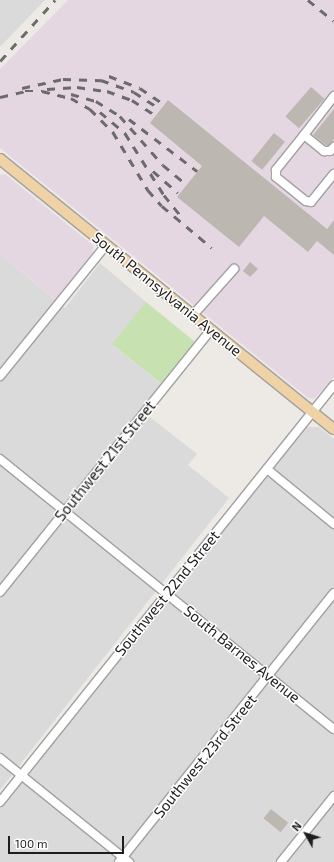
<!DOCTYPE html>
<style>
body{margin:0}
#map{position:relative;width:334px;height:862px;overflow:hidden;background:#edeae5;font-family:"Exo 2",sans-serif}
div>[style]{position:absolute}
.residential>*{inset:0;background:#dbdada}
.industrial>*{inset:0;background:#e5d7e2}
.grass>*{inset:0;background:#c8e1b0;transform-origin:0 0}
.building>*{inset:0;background:#bdb7b2;transform-origin:0 0}
.roads{filter:drop-shadow(1px 0 #a1a1a1) drop-shadow(-1px 0 #a1a1a1) drop-shadow(0 1px #a1a1a1) drop-shadow(0 -1px #a1a1a1)}
.minor>*{height:8px;margin:-4px;padding:0 4px;transform-origin:4px;border-radius:4px;background:#fff}
.major>*{height:10px;margin:-5px;padding:0 5px;transform-origin:5px;border-radius:5px;background:#f0d2a7}
.rail>*{height:2.5px;margin-top:-1.25px;transform-origin:0;background:repeating-linear-gradient(90deg,#6b6b6b 0 8px,transparent 0 16px)}
span{translate:-50% -50%;white-space:nowrap;text-align:center;line-height:1.15;-webkit-text-stroke:3px #fff;paint-order:stroke}
.street-label{font-size:15px;color:#1d1d1d}
.north{position:absolute;left:286px;top:814px;width:40px;height:40px;-webkit-text-stroke:3px #fff;paint-order:stroke;rotate:309deg;font-size:11px;font-weight:700;line-height:16px;text-align:center;color:#1d1d1d}
.north::after{content:'';display:block;margin:auto;width:14px;height:18px;background:#1d1d1d;clip-path:polygon(50% 0,100% 100%,50% 72%,0 100%)}
.scale{position:absolute;left:8px;top:836px;width:116px;height:18px;box-sizing:border-box;border:2px solid #1d1d1d;border-top:0;padding-left:5px;font-size:12px;line-height:14px;white-space:nowrap;color:#1d1d1d;-webkit-text-stroke:3px #fff;paint-order:stroke}
</style>
<div id="map">
<div class="residential">
<i style="clip-path:polygon(0 0,45px 0,0 47px)"></i>
<i style="clip-path:polygon(0 254px,65px 308px,100px 263px,146px 302px,113px 345px,161px 384px,141px 410px,197px 454px,188px 465px,229px 498px,0 790px)"></i>
<i style="clip-path:polygon(306px 427px,319px 427px,334px 439px,334px 862px,0 862px,0 807px)"></i>
</div>
<div class="industrial">
<i style="clip-path:polygon(68px 0,334px 0,334px 377px,317px 396px,313px 399px,307px 397px,0 148px,0 69px)"></i>
<i style="clip-path:polygon(5px 174px,94px 246px,92px 253px,56px 300px,0 254px,0 175px)"></i>
</div>
<div class="grass">
<i style="left:146px;top:302px;width:63px;height:54px;rotate:39deg"></i>
</div>
<div class="building">
<i style="left:311px;top:87px;width:18px;height:39px;rotate:41deg"></i>
<i style="clip-path:polygon(168px 100px,327px 229px,334px 220px,334px 255px,317px 241px,308px 252px,264px 216px,239px 247px,177px 197px,202px 166px,150px 123px)"></i>
<i style="clip-path:polygon(334px 109px,334px 139px,328px 147px,313px 135px)"></i>
<i style="left:274px;top:133px;width:14px;height:36px;rotate:39deg"></i>
<i style="clip-path:polygon(250px 262px,258px 269px,250px 277px,243px 271px)"></i>
<i style="left:271px;top:809px;width:22px;height:12px;rotate:39deg"></i>
</div>
<div class="roads">
<div class="minor">
<i style="left:334px;top:96px;width:49px;rotate:127.6deg"></i>
<i style="left:304px;top:135px;width:26px;rotate:39deg"></i>
<i style="left:324px;top:151px;width:6px"></i>
<i style="left:330px;top:151px;width:6px;rotate:-45deg"></i>
<i style="left:304px;top:135px;width:45px;rotate:128.7deg"></i>
<i style="left:276px;top:170px;width:7px;rotate:90deg"></i>
<i style="left:276px;top:177px;width:38px;rotate:39deg"></i>
<i style="left:306px;top:201px;width:5px;rotate:11deg"></i>
<i style="left:311px;top:202px;width:36px;rotate:-51deg"></i>
<i style="left:193px;top:315px;width:62px;rotate:-48.3deg"></i>
<i style="left:0;top:376px;width:169px;rotate:-51deg"></i>
<i style="left:0;top:459px;width:429px;rotate:39deg"></i>
<i style="left:267px;top:469px;width:87px;rotate:39.4deg"></i>
<i style="left:0;top:592px;width:336px;rotate:-51.2deg"></i>
<i style="left:0;top:758px;width:166px;rotate:38.9deg"></i>
<i style="left:0;top:802px;width:534px;rotate:-51.31deg"></i>
<i style="left:119px;top:862px;width:344px;rotate:-51.4deg"></i>
<i style="left:281px;top:862px;width:85px;rotate:-51.2deg"></i>
</div>
<div class="major">
<i style="left:0;top:159px;width:429px;rotate:39deg"></i>
</div>
</div>
<div class="rail">
<i style="left:308px;top:0;width:33px;rotate:39deg"></i>
<i style="left:0;top:61px;width:82px;rotate:-48deg"></i>
<i style="left:109px;top:76px;width:33px;rotate:21deg"></i>
<i style="left:140px;top:88px;width:29px;rotate:34deg"></i>
<i style="left:22px;top:88px;width:42px;rotate:-12.4deg"></i>
<i style="left:63px;top:79px;width:38px;rotate:2deg"></i>
<i style="left:101px;top:80px;width:35px;rotate:20deg"></i>
<i style="left:134px;top:92px;width:31px;rotate:33deg"></i>
<i style="left:47px;top:89px;width:30px;rotate:-4deg"></i>
<i style="left:77px;top:87px;width:30px;rotate:8deg"></i>
<i style="left:107px;top:91px;width:27px;rotate:20deg"></i>
<i style="left:132px;top:100px;width:27px;rotate:33deg"></i>
<i style="left:71px;top:94px;width:26px;rotate:16deg"></i>
<i style="left:96px;top:101px;width:28px;rotate:32deg"></i>
<i style="left:120px;top:116px;width:65px;rotate:48.7deg"></i>
<i style="left:163px;top:165px;width:30px;rotate:40deg"></i>
<i style="left:0;top:97px;width:26px;rotate:-13deg"></i>
<i style="left:25px;top:91px;width:17px"></i>
<i style="left:42px;top:91px;width:30px;rotate:14deg"></i>
<i style="left:71px;top:98px;width:22px;rotate:30deg"></i>
<i style="left:90px;top:109px;width:33px;rotate:45deg"></i>
<i style="left:113px;top:132px;width:68px;rotate:58.9deg"></i>
<i style="left:148px;top:190px;width:21px;rotate:49deg"></i>
<i style="left:162px;top:206px;width:65px;rotate:40deg"></i>
<i style="left:100px;top:112px;width:33px;rotate:40deg"></i>
<i style="left:125px;top:133px;width:73px;rotate:57.8deg"></i>
<i style="left:164px;top:195px;width:26px;rotate:51deg"></i>
<i style="left:129px;top:119px;width:86px;rotate:37.4deg"></i>
<i style="left:153px;top:171px;width:33px;rotate:41deg"></i>
</div>
<div class="street-label">
<span style="left:167px;top:294px;rotate:39deg">South Pennsylvania Avenue</span>
<span style="left:105px;top:461px;rotate:-51deg">Southwest 21st Street</span>
<span style="left:167px;top:593px;rotate:-51deg">Southwest 22nd Street</span>
<span style="left:242px;top:654px;rotate:39deg">South Barnes Avenue</span>
<span style="left:205px;top:756px;rotate:-51deg">Southwest 23rd Street</span>
</div>
<div class="north">N</div>
<div class="scale">100 m</div>
</div>
